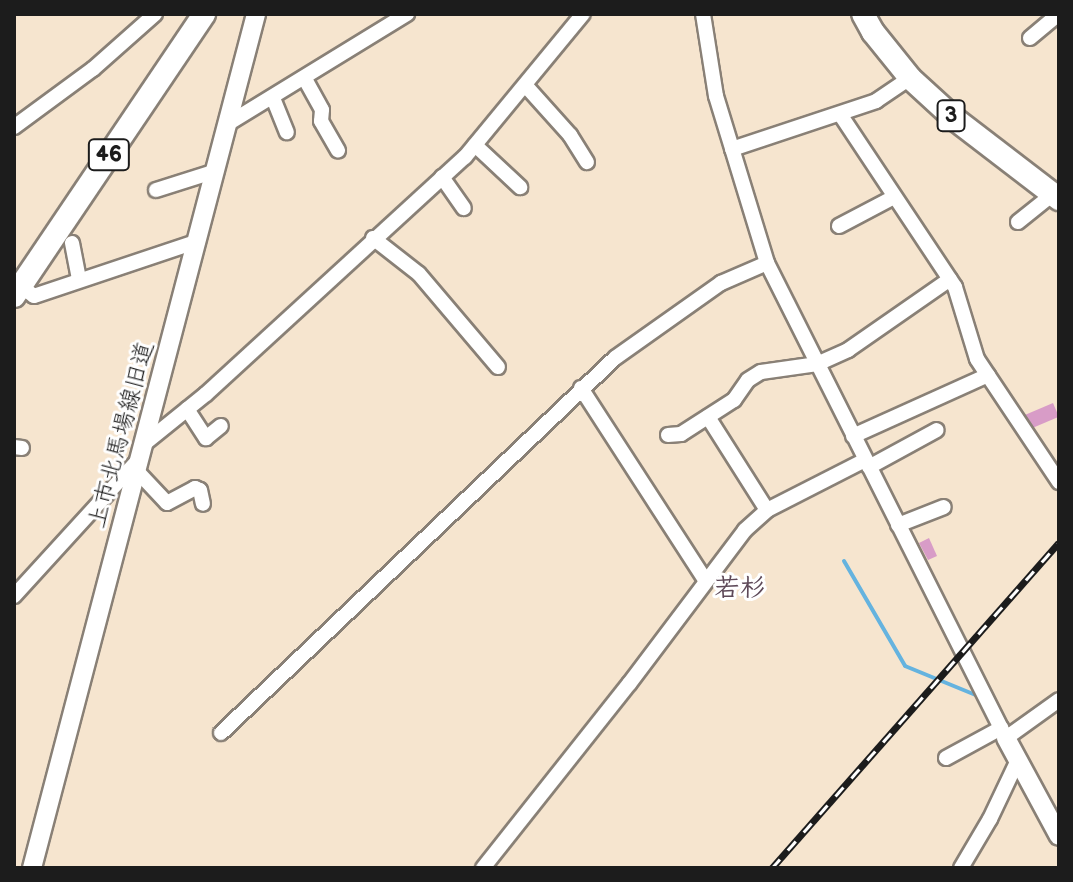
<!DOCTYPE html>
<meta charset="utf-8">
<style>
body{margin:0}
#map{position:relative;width:1073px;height:882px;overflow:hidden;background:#f6e5cf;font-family:"Balsamiq Sans","Klee One",sans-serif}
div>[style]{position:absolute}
.stream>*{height:4px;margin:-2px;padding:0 2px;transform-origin:2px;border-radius:2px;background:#65b3df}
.building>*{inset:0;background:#d89cc7;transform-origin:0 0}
.roads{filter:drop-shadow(2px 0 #898076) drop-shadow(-2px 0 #898076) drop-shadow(0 2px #898076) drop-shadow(0 -2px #898076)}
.minor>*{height:14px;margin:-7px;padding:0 7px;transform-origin:7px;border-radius:7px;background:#fff}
.tertiary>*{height:18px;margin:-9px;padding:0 9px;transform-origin:9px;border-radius:9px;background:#fff}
.primary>*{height:22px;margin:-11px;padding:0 11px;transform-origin:11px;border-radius:11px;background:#fff}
.rail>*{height:7px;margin-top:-3.5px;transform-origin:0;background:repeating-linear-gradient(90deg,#fff 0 12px,#1c1c1c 0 24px);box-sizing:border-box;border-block:2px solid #1c1c1c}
span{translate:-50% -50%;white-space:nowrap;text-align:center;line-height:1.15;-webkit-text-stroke:6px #fff;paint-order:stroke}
.shield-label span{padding:2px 6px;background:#fff;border:2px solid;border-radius:6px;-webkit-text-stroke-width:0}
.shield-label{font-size:22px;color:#1c1c1c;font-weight:700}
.street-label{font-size:24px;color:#1c1c1c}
.neighbourhood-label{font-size:26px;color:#5e4958;font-weight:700}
.frame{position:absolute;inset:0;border:16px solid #1c1c1c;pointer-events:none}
</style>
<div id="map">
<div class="stream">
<i style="left:844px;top:561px;width:121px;rotate:59.8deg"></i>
<i style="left:905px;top:666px;width:79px;rotate:22.3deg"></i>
</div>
<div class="building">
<i style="left:1053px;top:403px;width:15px;height:30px;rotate:67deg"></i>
<i style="clip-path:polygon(929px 538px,937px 556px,928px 560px,919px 543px)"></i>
</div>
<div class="roads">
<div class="minor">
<i style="left:703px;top:14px;width:83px;rotate:81deg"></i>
<i style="left:716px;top:96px;width:175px;rotate:73deg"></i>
<i style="left:767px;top:263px;width:532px;rotate:63.29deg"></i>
<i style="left:1006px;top:738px;width:65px;rotate:-35.6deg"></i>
<i style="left:1030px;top:38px;width:38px;rotate:-40deg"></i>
<i style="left:305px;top:79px;width:35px;rotate:61deg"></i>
<i style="left:322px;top:110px;width:11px;rotate:95deg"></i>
<i style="left:321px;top:121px;width:34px;rotate:60deg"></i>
<i style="left:526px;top:86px;width:66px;rotate:48.1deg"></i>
<i style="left:570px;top:135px;width:32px;rotate:58deg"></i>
<i style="left:273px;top:98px;width:37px;rotate:68deg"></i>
<i style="left:840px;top:114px;width:208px;rotate:56.4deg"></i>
<i style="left:955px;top:287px;width:75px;rotate:73deg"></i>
<i style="left:977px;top:359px;width:148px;rotate:56.3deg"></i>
<i style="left:229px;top:123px;width:209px;rotate:-31.5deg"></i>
<i style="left:14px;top:127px;width:98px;rotate:-36.3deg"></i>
<i style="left:93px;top:69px;width:83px;rotate:-41.6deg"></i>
<i style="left:475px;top:145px;width:62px;rotate:43deg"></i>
<i style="left:732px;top:149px;width:152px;rotate:-18.4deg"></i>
<i style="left:876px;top:101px;width:41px;rotate:-34.1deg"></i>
<i style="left:442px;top:177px;width:38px;rotate:55deg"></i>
<i style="left:156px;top:190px;width:63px;rotate:-17.6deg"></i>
<i style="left:1018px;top:222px;width:45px;rotate:-38.7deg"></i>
<i style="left:839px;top:226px;width:62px;rotate:-27.8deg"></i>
<i style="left:373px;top:238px;width:58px;rotate:38deg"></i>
<i style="left:419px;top:274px;width:122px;rotate:49.7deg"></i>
<i style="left:72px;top:243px;width:37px;rotate:79deg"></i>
<i style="left:21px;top:286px;width:16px;rotate:38deg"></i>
<i style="left:34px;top:296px;width:173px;rotate:-18.5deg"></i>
<i style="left:581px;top:388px;width:230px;rotate:57.1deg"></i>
<i style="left:187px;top:409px;width:35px;rotate:57deg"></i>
<i style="left:206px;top:438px;width:19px;rotate:-39deg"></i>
<i style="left:708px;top:417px;width:110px;rotate:57.6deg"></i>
<i style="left:668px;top:435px;width:13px;rotate:-4deg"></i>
<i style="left:681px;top:434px;width:63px;rotate:-32.7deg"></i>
<i style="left:734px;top:400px;width:24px;rotate:-55deg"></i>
<i style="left:748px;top:380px;width:15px;rotate:-32deg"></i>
<i style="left:761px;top:372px;width:57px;rotate:-8.1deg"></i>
<i style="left:817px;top:364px;width:34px;rotate:-24deg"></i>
<i style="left:848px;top:350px;width:124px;rotate:-34.8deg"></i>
<i style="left:853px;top:436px;width:148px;rotate:-24.3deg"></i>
<i style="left:144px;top:444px;width:80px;rotate:-38.9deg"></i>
<i style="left:206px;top:394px;width:351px;rotate:-42.5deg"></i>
<i style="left:465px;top:157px;width:185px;rotate:-50.5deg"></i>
<i style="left:14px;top:447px;width:8px;rotate:7deg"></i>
<i style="left:869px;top:467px;width:77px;rotate:-28.6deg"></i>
<i style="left:136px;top:470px;width:45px;rotate:46.8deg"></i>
<i style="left:167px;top:503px;width:32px;rotate:-28deg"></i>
<i style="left:195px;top:488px;width:5px;rotate:22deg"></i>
<i style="left:200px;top:490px;width:14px;rotate:78deg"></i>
<i style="left:898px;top:525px;width:49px;rotate:-21.4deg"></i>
<i style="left:14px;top:596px;width:185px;rotate:-47.6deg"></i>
<i style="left:221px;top:733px;width:544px;rotate:-43.58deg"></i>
<i style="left:615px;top:358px;width:130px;rotate:-35.3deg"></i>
<i style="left:721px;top:283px;width:50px;rotate:-23.5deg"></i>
<i style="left:946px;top:758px;width:63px;rotate:-28.6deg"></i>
<i style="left:483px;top:868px;width:235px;rotate:-51.6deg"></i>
<i style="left:629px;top:684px;width:193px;rotate:-53deg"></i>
<i style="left:745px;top:530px;width:30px;rotate:-42deg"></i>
<i style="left:767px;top:510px;width:110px;rotate:-27deg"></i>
<i style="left:961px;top:868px;width:57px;rotate:-59.4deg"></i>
<i style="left:990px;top:819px;width:65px;rotate:-64.6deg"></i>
</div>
<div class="tertiary">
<i style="left:1006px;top:738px;width:111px;rotate:61.6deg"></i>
<i style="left:32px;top:868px;width:883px;rotate:-75.3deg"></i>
</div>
<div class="primary">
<i style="left:863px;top:14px;width:21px;rotate:61deg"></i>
<i style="left:873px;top:32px;width:59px;rotate:51.2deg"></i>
<i style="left:910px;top:78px;width:62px;rotate:42.4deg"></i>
<i style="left:956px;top:120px;width:130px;rotate:37.5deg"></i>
<i style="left:14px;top:296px;width:340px;rotate:-56deg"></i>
</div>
</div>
<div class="rail">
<i style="left:772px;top:868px;width:434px;rotate:-48.6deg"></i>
</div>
<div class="shield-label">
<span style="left:951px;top:116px">3</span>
<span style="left:109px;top:155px">46</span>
</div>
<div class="street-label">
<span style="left:121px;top:435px;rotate:-75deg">上市北馬場線旧道</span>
</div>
<div class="neighbourhood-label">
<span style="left:740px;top:589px">若杉</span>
</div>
<div class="frame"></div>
</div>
